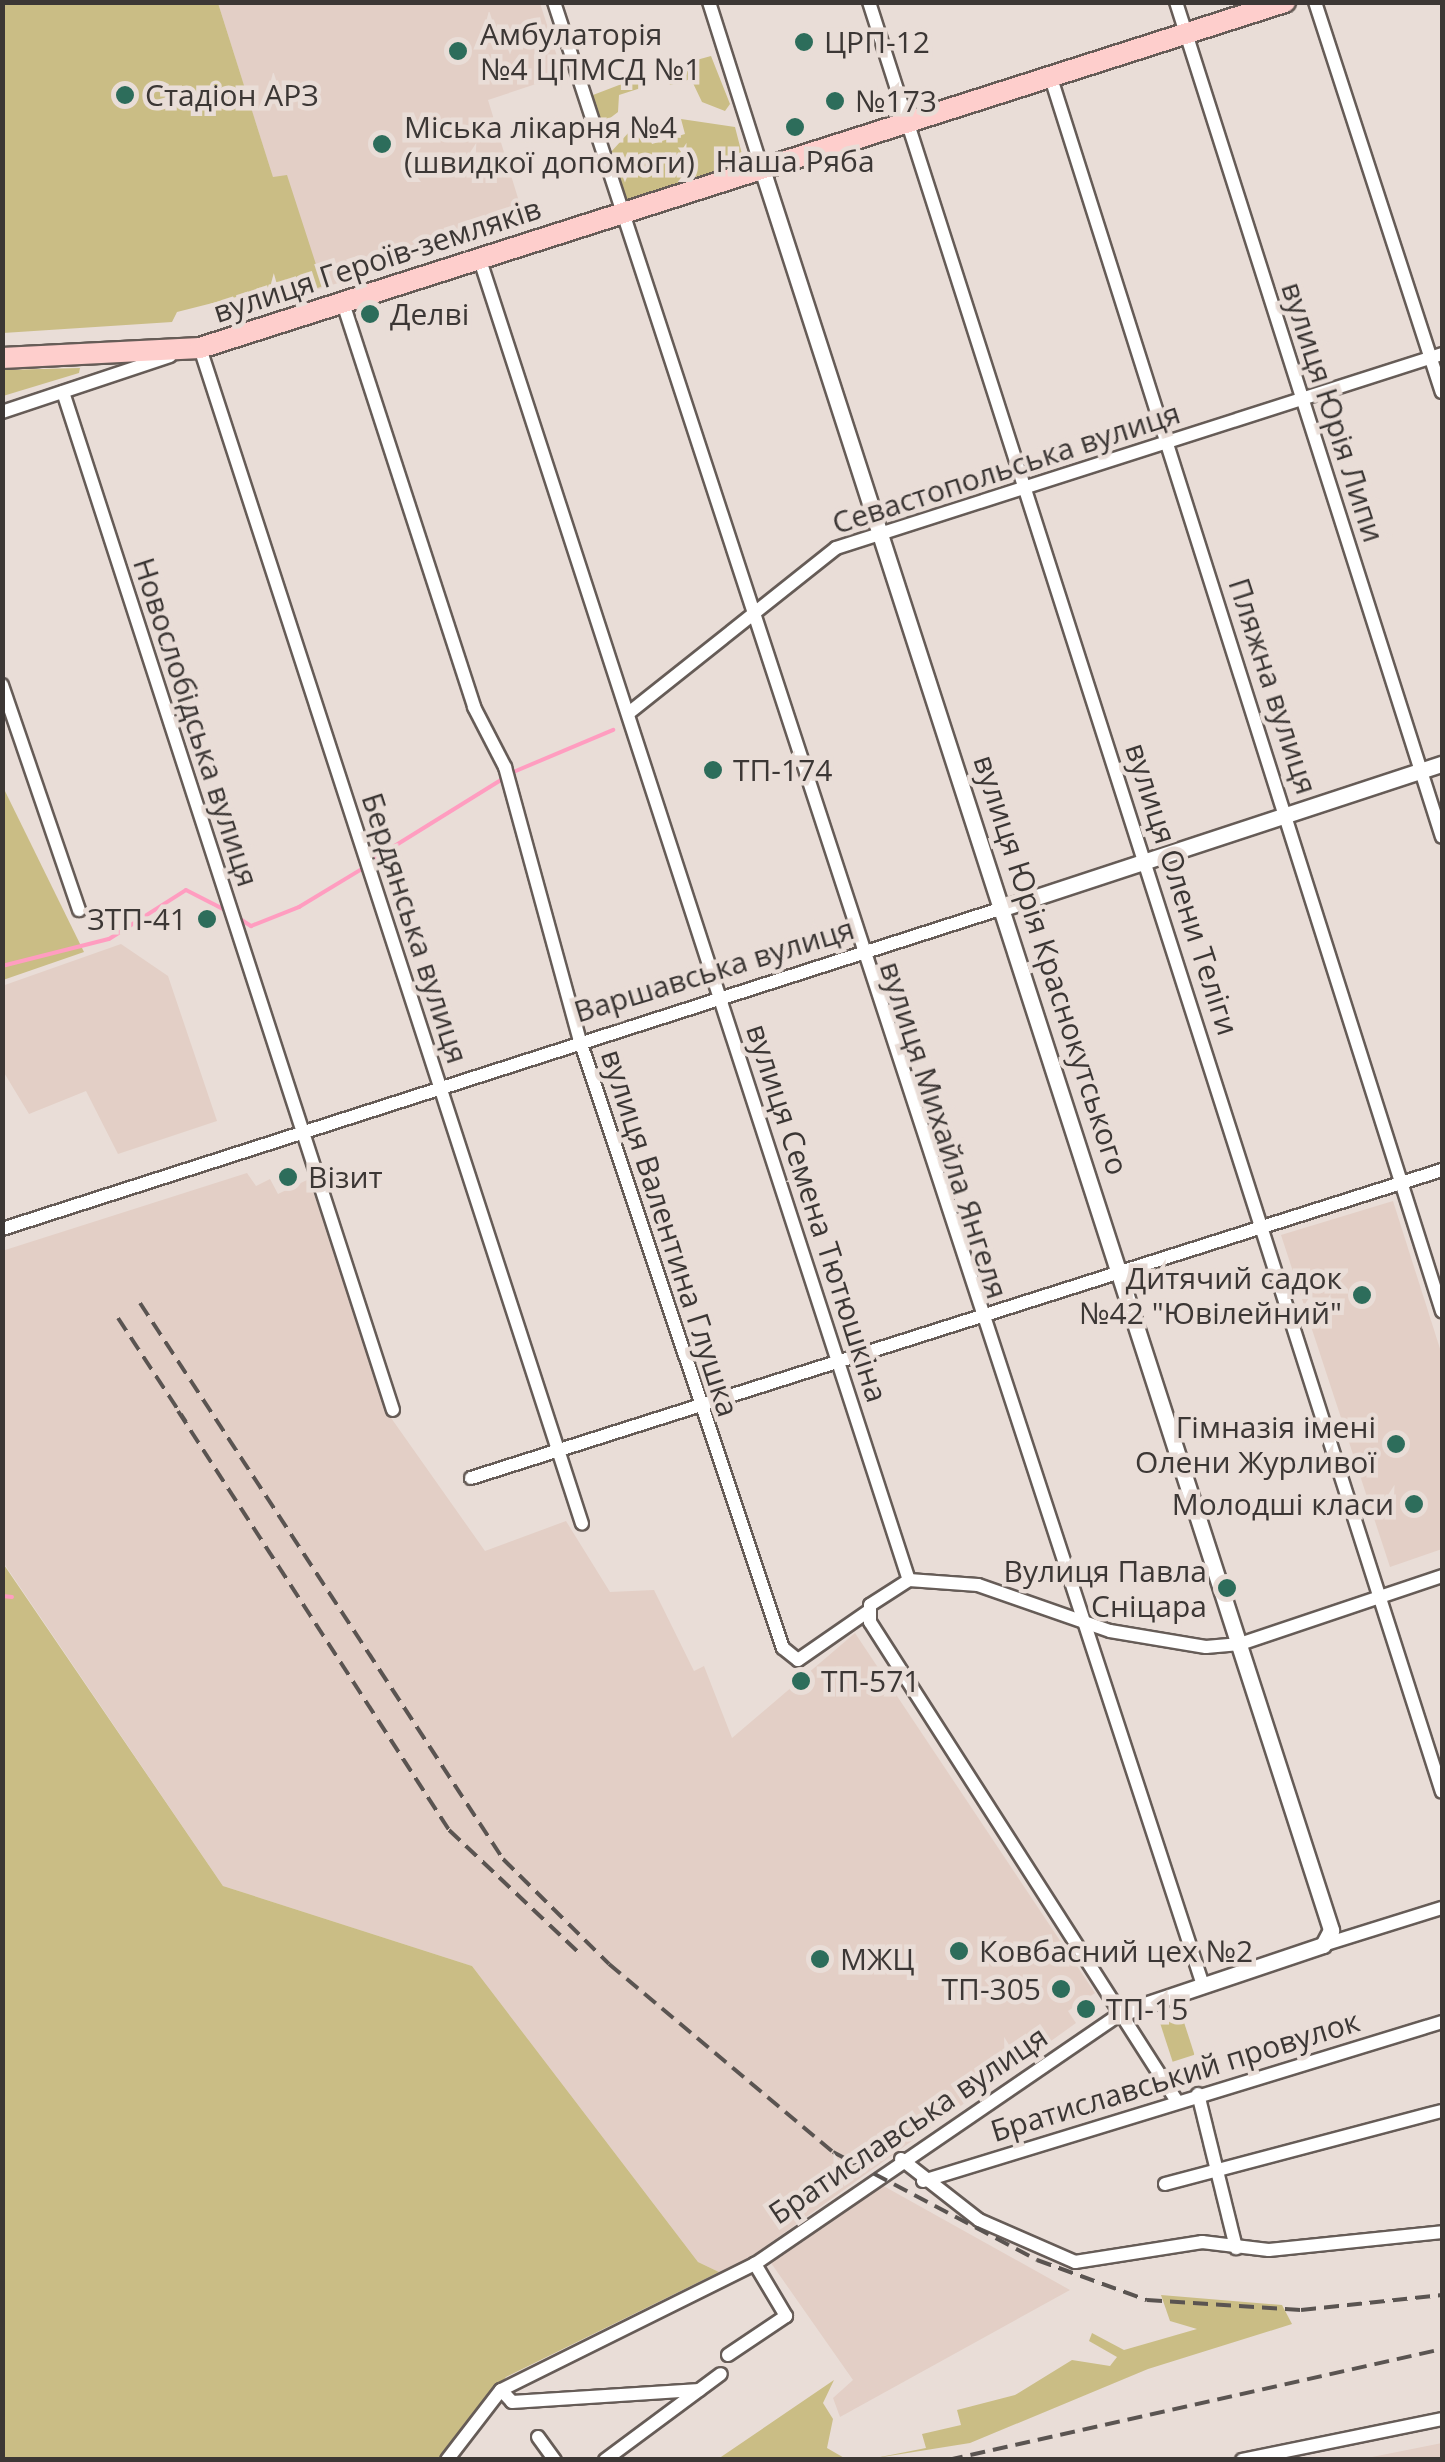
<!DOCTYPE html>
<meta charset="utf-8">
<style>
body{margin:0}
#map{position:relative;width:1445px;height:2462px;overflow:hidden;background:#e9ddd7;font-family:"Open Sans",sans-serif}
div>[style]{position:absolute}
.built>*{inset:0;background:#e3cfc6}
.green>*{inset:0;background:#cabd85;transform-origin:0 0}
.stream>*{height:4px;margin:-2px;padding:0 2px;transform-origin:2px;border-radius:2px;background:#ff9dc0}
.roads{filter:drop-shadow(2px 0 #665c57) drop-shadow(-2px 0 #665c57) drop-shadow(0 2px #665c57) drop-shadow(0 -2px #665c57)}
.minor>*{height:12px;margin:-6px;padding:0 6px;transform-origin:6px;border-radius:6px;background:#fff}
.tertiary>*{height:15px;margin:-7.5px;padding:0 7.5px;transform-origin:7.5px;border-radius:7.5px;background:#fff}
.primary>*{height:20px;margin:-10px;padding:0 10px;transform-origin:10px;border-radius:10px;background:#fececc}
.rail>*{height:4px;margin-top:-2px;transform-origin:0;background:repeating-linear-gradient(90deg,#5a5451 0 15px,transparent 0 23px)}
.dots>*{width:28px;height:28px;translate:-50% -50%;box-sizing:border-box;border:5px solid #e9ddd7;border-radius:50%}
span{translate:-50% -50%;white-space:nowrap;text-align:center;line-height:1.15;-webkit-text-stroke:9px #e9ddd7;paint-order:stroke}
.poi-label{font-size:30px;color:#3c3735}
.left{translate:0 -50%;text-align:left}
.right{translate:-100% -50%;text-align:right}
.street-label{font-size:30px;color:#3c3735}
.frame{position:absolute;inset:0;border:5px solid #3c3735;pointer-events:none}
</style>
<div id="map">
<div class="built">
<i style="clip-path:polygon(218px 3px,540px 3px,563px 75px,488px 100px,521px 208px,374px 258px,374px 272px,309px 292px)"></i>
<i style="clip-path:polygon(121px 944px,168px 976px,217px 1121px,118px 1154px,86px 1091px,29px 1114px,3px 1071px,2px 986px)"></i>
<i style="clip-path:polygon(247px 1173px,256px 1186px,270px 1179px,278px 1194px,309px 1179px,389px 1415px,485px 1551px,566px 1521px,610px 1592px,654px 1590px,694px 1671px,704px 1666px,732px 1738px,855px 1633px,1095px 1993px,1068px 2011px,1076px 2023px,749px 2258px,719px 2272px,698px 2262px,472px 1966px,223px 1886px,3px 1562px,2px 1251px)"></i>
<i style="clip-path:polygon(1393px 1201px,1442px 1355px,1442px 1549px,1390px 1567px,1281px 1235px)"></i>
<i style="clip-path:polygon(880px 2184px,1070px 2290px,840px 2417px,833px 2398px,853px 2380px,771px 2263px)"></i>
<i style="clip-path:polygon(1442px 2443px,1442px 2459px,1362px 2459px)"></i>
</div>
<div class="green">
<i style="clip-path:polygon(2px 3px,218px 3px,273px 177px,287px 175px,323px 286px,296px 296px,288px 284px,177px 312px,172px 322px,3px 333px)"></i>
<i style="clip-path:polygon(711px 56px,730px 104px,725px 111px,702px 102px,691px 79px,670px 85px,664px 69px)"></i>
<i style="clip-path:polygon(640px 77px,644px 87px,619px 95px,618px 112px,601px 125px,593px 95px)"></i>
<i style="clip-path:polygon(681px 119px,735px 127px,744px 162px,627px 200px,611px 152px,630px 131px,647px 132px,652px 144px,685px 134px)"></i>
<i style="clip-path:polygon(80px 368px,79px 373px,3px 396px,3px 370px)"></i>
<i style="clip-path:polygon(2px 785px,84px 952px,3px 980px,2px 980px)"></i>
<i style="clip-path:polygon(2px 1562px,223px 1886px,472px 1966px,698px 2262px,719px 2272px,506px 2377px,440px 2459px,3px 2459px)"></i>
<i style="left:1180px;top:2010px;width:47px;height:23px;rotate:72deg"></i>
<i style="clip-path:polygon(1161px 2295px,1282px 2305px,1292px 2324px,1148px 2369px,970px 2443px,870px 2459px,926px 2448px,922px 2434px,961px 2425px,957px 2410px,1015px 2395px,1072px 2360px,1110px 2366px,1117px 2357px,1089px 2341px,1092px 2333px,1124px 2350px,1197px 2329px,1170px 2321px)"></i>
<i style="clip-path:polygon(834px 2380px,823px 2403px,833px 2419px,827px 2448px,846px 2459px,718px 2459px)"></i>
</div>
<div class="stream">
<i style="left:511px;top:773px;width:111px;rotate:-22.9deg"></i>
<i style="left:372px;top:860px;width:155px;rotate:-31.8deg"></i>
<i style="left:237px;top:917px;width:17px;rotate:33deg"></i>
<i style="left:251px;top:926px;width:52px;rotate:-21.6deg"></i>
<i style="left:299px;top:907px;width:77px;rotate:-31.2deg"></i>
<i style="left:2px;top:966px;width:110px;rotate:-14.2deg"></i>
<i style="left:109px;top:939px;width:91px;rotate:-32.5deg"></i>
<i style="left:186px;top:890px;width:48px;rotate:27.1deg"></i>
<i style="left:2px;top:1596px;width:10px;rotate:6deg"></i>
</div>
<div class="roads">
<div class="minor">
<i style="left:554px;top:2px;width:2087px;rotate:71.88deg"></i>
<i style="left:709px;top:2px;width:175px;rotate:72.4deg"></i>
<i style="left:869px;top:2px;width:1879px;rotate:72.25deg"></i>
<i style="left:1176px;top:2px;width:876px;rotate:72.33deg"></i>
<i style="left:1315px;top:2px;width:410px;rotate:72deg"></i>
<i style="left:1051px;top:78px;width:1294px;rotate:72.41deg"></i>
<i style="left:480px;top:260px;width:1388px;rotate:72deg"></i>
<i style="left:343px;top:303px;width:425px;rotate:72deg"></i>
<i style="left:474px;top:707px;width:68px;rotate:62.7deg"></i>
<i style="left:505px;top:767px;width:284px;rotate:74.7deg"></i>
<i style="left:580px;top:1041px;width:640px;rotate:71.51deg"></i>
<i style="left:783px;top:1648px;width:19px;rotate:39deg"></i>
<i style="left:798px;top:1660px;width:84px;rotate:-34.8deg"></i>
<i style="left:200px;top:348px;width:1236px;rotate:72deg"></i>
<i style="left:63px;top:392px;width:1070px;rotate:72.04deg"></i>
<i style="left:2px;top:412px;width:177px;rotate:-18.4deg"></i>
<i style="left:2px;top:685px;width:238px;rotate:71.1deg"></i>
<i style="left:630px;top:712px;width:263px;rotate:-38.5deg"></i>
<i style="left:836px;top:548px;width:636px;rotate:-17.75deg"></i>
<i style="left:2px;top:1229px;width:1051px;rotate:-17.78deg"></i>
<i style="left:471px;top:1478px;width:1019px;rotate:-17.6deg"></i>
<i style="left:909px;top:1580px;width:46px;rotate:147.3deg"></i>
<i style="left:870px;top:1605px;width:17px;rotate:90deg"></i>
<i style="left:870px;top:1622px;width:568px;rotate:57.37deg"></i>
<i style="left:909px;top:1580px;width:69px;rotate:4.1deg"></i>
<i style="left:978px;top:1585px;width:140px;rotate:19.2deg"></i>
<i style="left:1110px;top:1631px;width:97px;rotate:9.5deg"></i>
<i style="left:1206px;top:1647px;width:34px;rotate:-5deg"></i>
<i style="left:1240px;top:1644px;width:213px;rotate:-18.6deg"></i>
<i style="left:1323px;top:1945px;width:125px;rotate:-17.3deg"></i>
<i style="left:1198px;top:2094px;width:159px;rotate:76.1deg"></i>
<i style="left:901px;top:2159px;width:99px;rotate:38deg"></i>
<i style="left:979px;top:2220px;width:105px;rotate:23.6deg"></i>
<i style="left:1075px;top:2262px;width:129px;rotate:-8.9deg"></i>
<i style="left:1202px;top:2242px;width:67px;rotate:6.8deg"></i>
<i style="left:1269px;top:2250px;width:174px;rotate:-5.9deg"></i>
<i style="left:923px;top:2181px;width:543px;rotate:-17.03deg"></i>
<i style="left:1165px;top:2184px;width:286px;rotate:-14.8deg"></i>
<i style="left:728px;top:2355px;width:70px;rotate:-33.9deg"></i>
<i style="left:786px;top:2316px;width:61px;rotate:-120.8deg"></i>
<i style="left:501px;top:2390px;width:16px;rotate:47deg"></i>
<i style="left:512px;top:2402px;width:188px;rotate:-3.7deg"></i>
<i style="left:538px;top:2437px;width:29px;rotate:54deg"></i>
<i style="left:447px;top:2460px;width:88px;rotate:-52.4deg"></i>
<i style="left:501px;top:2390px;width:284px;rotate:-26.4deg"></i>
<i style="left:755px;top:2264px;width:444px;rotate:-34.4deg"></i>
<i style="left:605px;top:2460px;width:144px;rotate:-36.6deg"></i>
<i style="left:1242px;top:2460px;width:204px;rotate:-11.6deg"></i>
</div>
<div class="tertiary">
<i style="left:762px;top:169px;width:1851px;rotate:72.09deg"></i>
<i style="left:1331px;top:1930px;width:17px;rotate:118deg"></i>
<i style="left:1323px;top:1945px;width:213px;rotate:161.4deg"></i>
<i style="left:1003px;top:908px;width:462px;rotate:-18.2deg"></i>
</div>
<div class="primary">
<i style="left:2px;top:358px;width:198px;rotate:-2.9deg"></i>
<i style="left:200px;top:348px;width:1139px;rotate:-17.69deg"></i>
</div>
</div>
<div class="rail">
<i style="left:140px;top:1303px;width:664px;rotate:56.86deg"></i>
<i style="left:503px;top:1859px;width:149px;rotate:44.7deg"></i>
<i style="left:609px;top:1964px;width:292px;rotate:40deg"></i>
<i style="left:833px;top:2152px;width:231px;rotate:27.9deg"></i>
<i style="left:1037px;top:2260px;width:117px;rotate:20deg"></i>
<i style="left:1147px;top:2300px;width:154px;rotate:3.7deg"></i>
<i style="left:1301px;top:2310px;width:142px;rotate:-6.1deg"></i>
<i style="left:118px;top:1318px;width:124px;rotate:56.8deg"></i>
<i style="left:178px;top:1411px;width:499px;rotate:57.1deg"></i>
<i style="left:449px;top:1830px;width:178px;rotate:43.4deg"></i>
<i style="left:948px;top:2460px;width:506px;rotate:-12.66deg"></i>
</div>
<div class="dots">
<i style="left:804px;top:42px;background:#2d6d5b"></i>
<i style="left:458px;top:51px;background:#2d6d5b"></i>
<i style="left:125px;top:95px;background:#2d6d5b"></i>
<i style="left:835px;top:101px;background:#2d6d5b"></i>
<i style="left:795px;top:127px;background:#2d6d5b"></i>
<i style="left:382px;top:144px;background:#2d6d5b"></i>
<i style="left:370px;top:314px;background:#2d6d5b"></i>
<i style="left:713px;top:770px;background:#2d6d5b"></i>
<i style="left:207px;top:919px;background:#2d6d5b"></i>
<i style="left:288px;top:1177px;background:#2d6d5b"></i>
<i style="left:1362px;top:1295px;background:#2d6d5b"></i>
<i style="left:1396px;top:1444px;background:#2d6d5b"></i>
<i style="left:1414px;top:1504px;background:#2d6d5b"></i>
<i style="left:1227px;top:1588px;background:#2d6d5b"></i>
<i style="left:801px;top:1681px;background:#2d6d5b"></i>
<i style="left:959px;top:1951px;background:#2d6d5b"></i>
<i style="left:820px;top:1959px;background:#2d6d5b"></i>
<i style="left:1061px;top:1989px;background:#2d6d5b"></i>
<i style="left:1086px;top:2009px;background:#2d6d5b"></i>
</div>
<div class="poi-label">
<span class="left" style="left:480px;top:51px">Амбулаторія<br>№4 ЦПМСД №1</span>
<span class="left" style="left:824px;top:42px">ЦРП-12</span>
<span class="left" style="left:145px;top:95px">Стадіон АРЗ</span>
<span class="left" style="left:855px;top:101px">№173</span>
<span class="left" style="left:404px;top:144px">Міська лікарня №4<br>(швидкої допомоги)</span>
<span style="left:795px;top:161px">Наша Ряба</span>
<span class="left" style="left:390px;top:314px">Делві</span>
<span class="left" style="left:733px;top:770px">ТП-174</span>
<span class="right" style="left:187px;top:919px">ЗТП-41</span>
<span class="left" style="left:308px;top:1177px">Візит</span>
<span class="right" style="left:1342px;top:1295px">Дитячий садок<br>№42 "Ювілейний"</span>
<span class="right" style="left:1376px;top:1444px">Гімназія імені<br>Олени Журливої</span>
<span class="right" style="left:1394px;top:1504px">Молодші класи</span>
<span class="right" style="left:1207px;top:1588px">Вулиця Павла<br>Сніцара</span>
<span class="left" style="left:821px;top:1681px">ТП-571</span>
<span class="left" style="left:979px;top:1951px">Ковбасний цех №2</span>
<span class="left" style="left:840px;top:1959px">МЖЦ</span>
<span class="right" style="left:1041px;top:1989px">ТП-305</span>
<span class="left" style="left:1106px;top:2009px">ТП-15</span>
</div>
<div class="street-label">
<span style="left:377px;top:260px;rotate:-18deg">вулиця Героїв-земляків</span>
<span style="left:1333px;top:412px;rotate:72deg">вулиця Юрія Липи</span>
<span style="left:1006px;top:468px;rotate:-18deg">Севастопольська вулиця</span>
<span style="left:1273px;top:686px;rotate:72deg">Пляжна вулиця</span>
<span style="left:196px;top:722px;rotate:72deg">Новослобідська вулиця</span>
<span style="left:1182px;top:889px;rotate:72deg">вулиця Олени Теліги</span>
<span style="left:415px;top:928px;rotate:72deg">Бердянська вулиця</span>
<span style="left:1051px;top:965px;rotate:72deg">вулиця Юрія Краснокутського</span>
<span style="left:714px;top:970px;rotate:-17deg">Варшавська вулиця</span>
<span style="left:944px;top:1130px;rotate:72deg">вулиця Михайла Янгеля</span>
<span style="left:817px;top:1213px;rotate:72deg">вулиця Семена Тютюшкіна</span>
<span style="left:670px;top:1233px;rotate:72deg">вулиця Валентина Глушка</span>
<span style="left:1175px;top:2076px;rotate:-17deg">Братиславський провулок</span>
<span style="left:908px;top:2125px;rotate:-34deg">Братиславська вулиця</span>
</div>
<div class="frame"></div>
</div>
